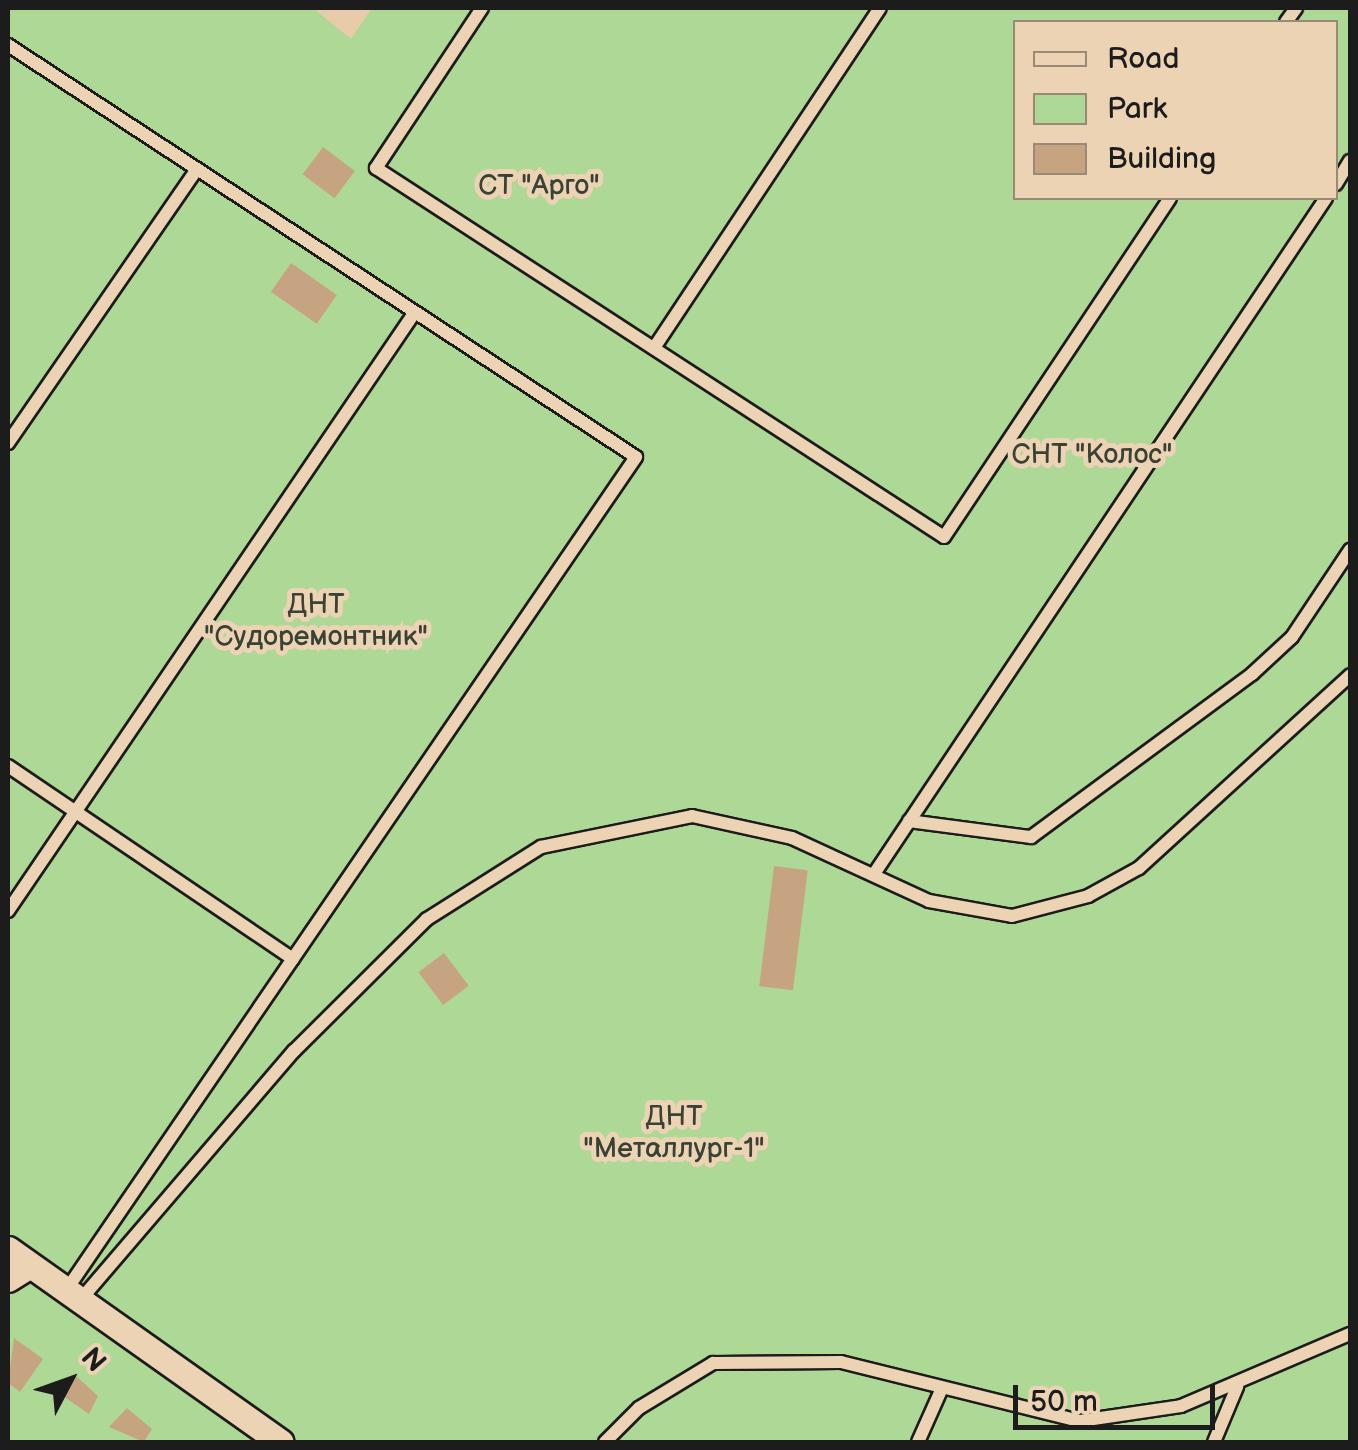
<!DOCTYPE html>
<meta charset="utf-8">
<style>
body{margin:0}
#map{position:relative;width:1358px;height:1450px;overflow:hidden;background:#e8cba9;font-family:"Balsamiq Sans",sans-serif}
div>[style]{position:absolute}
.green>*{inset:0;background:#aed896}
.building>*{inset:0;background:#c7a481;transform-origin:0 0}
.roads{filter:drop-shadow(2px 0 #1c1c1c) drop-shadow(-2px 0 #1c1c1c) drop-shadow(0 2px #1c1c1c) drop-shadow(0 -2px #1c1c1c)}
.service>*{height:12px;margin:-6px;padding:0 6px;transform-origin:6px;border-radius:6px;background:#ecd3b4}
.minor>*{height:25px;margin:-12.5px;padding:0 12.5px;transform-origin:12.5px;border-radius:12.5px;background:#ecd3b4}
span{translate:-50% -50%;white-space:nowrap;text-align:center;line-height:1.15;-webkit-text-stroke:10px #ecd3b4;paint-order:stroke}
.park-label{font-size:28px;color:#394234}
.frame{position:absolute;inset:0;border:10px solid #1c1c1c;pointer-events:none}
.legend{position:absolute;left:1013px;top:20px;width:325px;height:180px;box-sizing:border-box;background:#ecd3b4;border:2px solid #998a77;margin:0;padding:12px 18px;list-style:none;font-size:30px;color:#1c1c1c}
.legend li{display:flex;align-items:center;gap:20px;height:50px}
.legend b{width:50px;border:2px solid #998a77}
.north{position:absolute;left:20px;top:1330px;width:100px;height:100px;-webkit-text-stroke:8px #ecd3b4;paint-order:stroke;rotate:49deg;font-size:28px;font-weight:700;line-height:40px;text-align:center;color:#1c1c1c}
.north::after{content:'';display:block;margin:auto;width:35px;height:45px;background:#1c1c1c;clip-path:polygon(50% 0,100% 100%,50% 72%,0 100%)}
.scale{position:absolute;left:1013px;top:1385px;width:202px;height:45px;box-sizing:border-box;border:5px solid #1c1c1c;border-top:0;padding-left:12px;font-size:30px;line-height:35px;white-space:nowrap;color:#1c1c1c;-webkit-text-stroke:8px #ecd3b4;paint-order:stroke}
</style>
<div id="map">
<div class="green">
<i style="clip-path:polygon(evenodd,8px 8px,313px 8px,351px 39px,372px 8px,1350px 8px,1350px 1442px,287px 1442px,8px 1242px,8px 8px,1016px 22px,1336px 22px,1336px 198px,1016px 198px,1016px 22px)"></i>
<i style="clip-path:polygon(8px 1268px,88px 1324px,259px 1442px,8px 1442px)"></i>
</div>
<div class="building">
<i style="left:323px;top:147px;width:40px;height:34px;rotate:37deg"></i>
<i style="left:291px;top:263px;width:56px;height:35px;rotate:35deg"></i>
<i style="left:774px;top:866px;width:34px;height:121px;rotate:7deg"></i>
<i style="left:444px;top:953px;width:41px;height:32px;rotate:53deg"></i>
<i style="clip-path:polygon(14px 1338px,43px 1359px,20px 1392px,8px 1383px)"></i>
<i style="clip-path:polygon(76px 1376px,98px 1396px,89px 1414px,63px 1396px)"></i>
<i style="clip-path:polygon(127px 1408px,152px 1429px,144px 1442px,109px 1427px)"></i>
</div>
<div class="roads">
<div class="service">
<i style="left:482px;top:8px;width:192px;rotate:123.5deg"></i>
<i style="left:376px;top:168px;width:677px;rotate:33.01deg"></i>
<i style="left:944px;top:537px;width:407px;rotate:-56.3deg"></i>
<i style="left:1286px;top:22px;width:17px;rotate:-54deg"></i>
<i style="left:8px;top:45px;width:751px;rotate:33.27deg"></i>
<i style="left:636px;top:457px;width:1008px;rotate:124.37deg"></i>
<i style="left:1336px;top:184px;width:27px;rotate:-59deg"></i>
<i style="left:654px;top:348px;width:408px;rotate:-56.4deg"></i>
<i style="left:8px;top:443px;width:333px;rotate:-55.4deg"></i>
<i style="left:8px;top:766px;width:344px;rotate:34.1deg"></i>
<i style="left:909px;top:821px;width:123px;rotate:7.5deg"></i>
<i style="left:1031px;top:837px;width:275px;rotate:-36.4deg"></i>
<i style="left:1252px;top:674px;width:54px;rotate:-42.8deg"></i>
<i style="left:1292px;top:637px;width:105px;rotate:-56.3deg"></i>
<i style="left:874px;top:874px;width:813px;rotate:-56.23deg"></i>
<i style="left:8px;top:911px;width:724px;rotate:-55.81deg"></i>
<i style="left:82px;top:1298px;width:326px;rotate:-49.4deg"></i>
<i style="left:294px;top:1051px;width:187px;rotate:-44.8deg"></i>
<i style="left:427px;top:919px;width:135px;rotate:-32.3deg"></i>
<i style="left:541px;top:847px;width:154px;rotate:-11.6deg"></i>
<i style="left:692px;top:816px;width:102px;rotate:12.4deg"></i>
<i style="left:792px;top:838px;width:151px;rotate:24.7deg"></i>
<i style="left:929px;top:901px;width:84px;rotate:10.2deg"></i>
<i style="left:1012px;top:916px;width:79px;rotate:-14.7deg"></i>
<i style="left:1088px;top:896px;width:58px;rotate:-28.8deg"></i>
<i style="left:1139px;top:868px;width:286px;rotate:-42.4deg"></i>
<i style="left:605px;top:1442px;width:48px;rotate:-45deg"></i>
<i style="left:639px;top:1408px;width:87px;rotate:-31.3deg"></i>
<i style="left:713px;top:1363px;width:128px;rotate:-0.4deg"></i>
<i style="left:841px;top:1362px;width:246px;rotate:13.9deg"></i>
<i style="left:1080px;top:1421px;width:102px;rotate:-8.4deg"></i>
<i style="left:1181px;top:1406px;width:184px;rotate:-23.1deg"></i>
<i style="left:918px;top:1442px;width:59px;rotate:-66deg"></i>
<i style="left:1214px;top:1442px;width:60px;rotate:-67.3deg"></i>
</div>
<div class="minor">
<i style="left:8px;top:1249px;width:334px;rotate:35.3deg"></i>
<i style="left:8px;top:1279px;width:26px;rotate:-32deg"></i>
</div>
</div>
<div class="park-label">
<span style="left:539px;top:186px">СТ "Арго"</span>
<span style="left:1092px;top:455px">СНТ "Колос"</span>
<span style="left:316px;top:621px">ДНТ<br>"Судоремонтник"</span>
<span style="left:674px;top:1133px">ДНТ<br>"Металлург-1"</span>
</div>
<div class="frame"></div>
<ul class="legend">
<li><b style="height:12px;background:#ecd3b4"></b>Road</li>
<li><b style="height:28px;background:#aed896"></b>Park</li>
<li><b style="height:28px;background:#c7a481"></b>Building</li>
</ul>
<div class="north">N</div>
<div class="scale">50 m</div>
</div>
